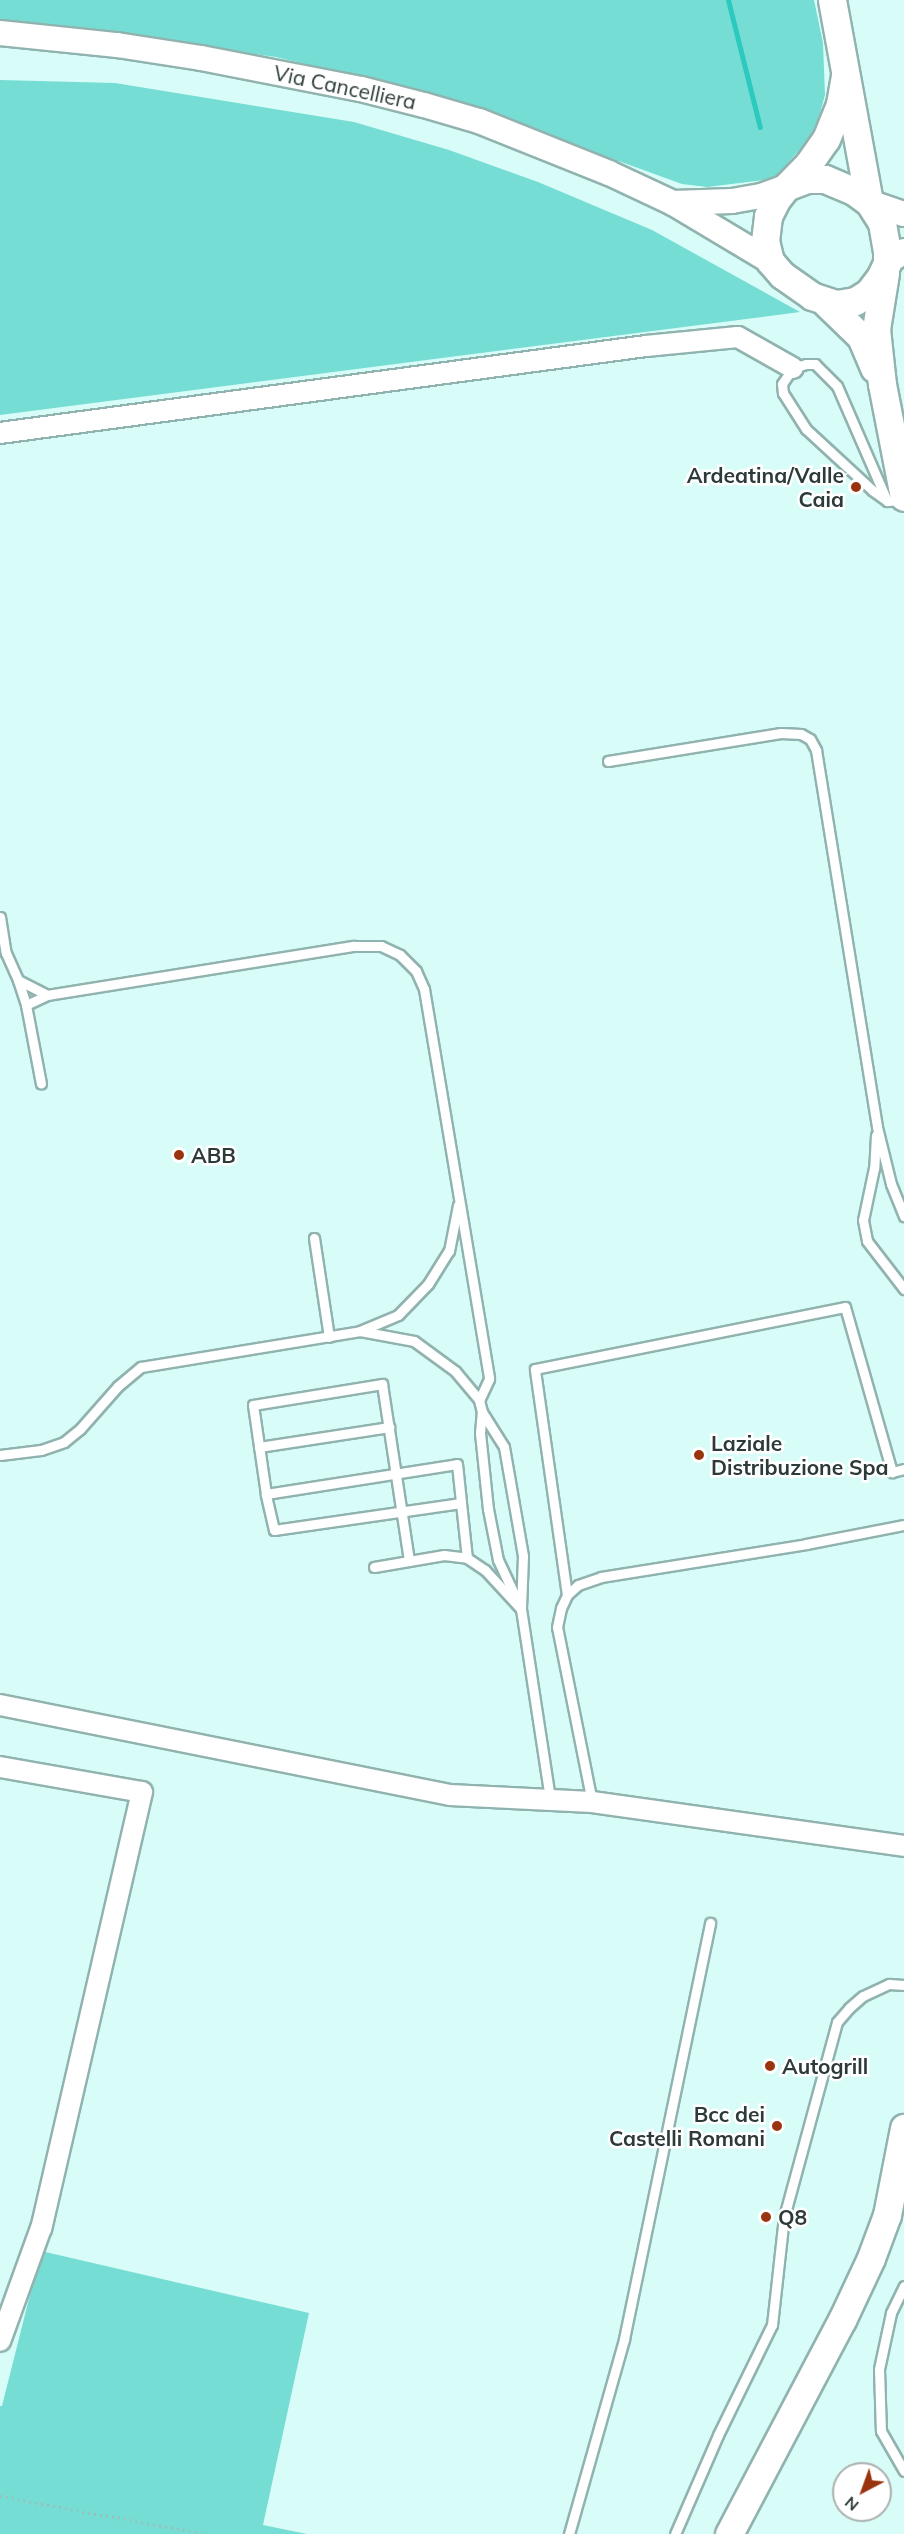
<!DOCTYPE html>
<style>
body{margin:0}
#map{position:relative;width:904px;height:2534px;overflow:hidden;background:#d8fcf8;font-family:Mulish,sans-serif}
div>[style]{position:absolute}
.green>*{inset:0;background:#76ddd4}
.stream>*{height:5px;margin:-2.5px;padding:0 2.5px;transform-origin:2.5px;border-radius:2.5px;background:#2cc9bf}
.path>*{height:3px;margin-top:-1.5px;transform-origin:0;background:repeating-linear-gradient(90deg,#9ebbb8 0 1.5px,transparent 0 6px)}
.roads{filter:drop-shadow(2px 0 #91b3af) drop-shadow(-2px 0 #91b3af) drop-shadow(0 2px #91b3af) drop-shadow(0 -2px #91b3af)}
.service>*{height:9px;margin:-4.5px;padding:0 4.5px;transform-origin:4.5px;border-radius:4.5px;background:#fff}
.minor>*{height:20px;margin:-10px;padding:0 10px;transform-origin:10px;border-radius:10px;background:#fff}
.tertiary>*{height:24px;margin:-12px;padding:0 12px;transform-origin:12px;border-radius:12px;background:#fff}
.secondary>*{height:27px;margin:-13.5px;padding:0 13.5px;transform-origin:13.5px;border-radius:13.5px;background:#fff}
.dots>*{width:16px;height:16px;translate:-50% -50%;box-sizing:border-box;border:3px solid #fff;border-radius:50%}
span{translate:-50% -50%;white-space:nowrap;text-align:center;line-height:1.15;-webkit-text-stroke:5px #fff;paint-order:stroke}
.street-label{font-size:21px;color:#2c3b39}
.poi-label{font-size:21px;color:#2c3b39;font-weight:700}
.right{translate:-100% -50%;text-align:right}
.left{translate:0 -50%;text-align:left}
.north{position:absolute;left:832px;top:2462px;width:60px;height:60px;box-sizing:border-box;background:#fff;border:2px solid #abb1b0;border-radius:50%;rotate:221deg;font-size:16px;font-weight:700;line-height:24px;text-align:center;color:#2c3b39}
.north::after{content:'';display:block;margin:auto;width:21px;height:27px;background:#9a340e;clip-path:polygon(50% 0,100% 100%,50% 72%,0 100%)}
</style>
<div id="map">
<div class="green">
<i style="clip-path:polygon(0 0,814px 0,823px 43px,825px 95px,818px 120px,808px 140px,778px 174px,765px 180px,707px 187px,682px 184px,442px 97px,276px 57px,125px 36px,0 25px)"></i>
<i style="clip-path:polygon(0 80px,115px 83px,354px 122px,449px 150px,538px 182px,652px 230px,800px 312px,0 415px)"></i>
<i style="clip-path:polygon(41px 2251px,309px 2313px,263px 2525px,307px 2534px,0 2534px,0 2406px,2px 2406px)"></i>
</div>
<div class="stream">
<i style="left:728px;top:0;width:131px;rotate:75.9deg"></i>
</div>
<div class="path">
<i style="left:0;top:2496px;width:209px;rotate:10.5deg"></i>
</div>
<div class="roads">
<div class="service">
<i style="left:887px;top:501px;width:125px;rotate:-113.5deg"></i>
<i style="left:837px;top:386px;width:31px;rotate:-135deg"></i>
<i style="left:815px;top:364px;width:9px;rotate:180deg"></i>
<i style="left:806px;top:364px;width:14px;rotate:163deg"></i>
<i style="left:793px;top:368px;width:19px;rotate:125deg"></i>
<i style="left:782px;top:384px;width:9px;rotate:84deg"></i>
<i style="left:783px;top:393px;width:43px;rotate:57.4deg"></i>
<i style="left:806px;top:429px;width:90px;rotate:42.7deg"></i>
<i style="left:872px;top:490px;width:19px;rotate:36deg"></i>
<i style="left:887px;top:501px;width:15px;rotate:-4deg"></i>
<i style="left:608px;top:761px;width:175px;rotate:-9.2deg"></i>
<i style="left:781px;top:733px;width:20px;rotate:3deg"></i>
<i style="left:801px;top:734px;width:10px;rotate:29deg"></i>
<i style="left:810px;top:739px;width:13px;rotate:61deg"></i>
<i style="left:816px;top:750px;width:382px;rotate:80.8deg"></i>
<i style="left:877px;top:1127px;width:59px;rotate:76.2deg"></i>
<i style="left:891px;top:1184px;width:35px;rotate:68deg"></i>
<i style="left:0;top:917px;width:36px;rotate:81deg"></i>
<i style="left:6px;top:953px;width:30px;rotate:66deg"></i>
<i style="left:18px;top:980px;width:33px;rotate:27deg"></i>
<i style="left:47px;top:995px;width:311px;rotate:-9.1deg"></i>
<i style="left:354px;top:946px;width:27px"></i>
<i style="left:381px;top:946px;width:21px;rotate:25deg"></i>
<i style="left:400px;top:955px;width:23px;rotate:45deg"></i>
<i style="left:416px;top:971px;width:20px;rotate:66deg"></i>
<i style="left:424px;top:989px;width:395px;rotate:80.5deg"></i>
<i style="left:489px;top:1379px;width:23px;rotate:115deg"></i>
<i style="left:479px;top:1400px;width:12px;rotate:76deg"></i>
<i style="left:482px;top:1412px;width:41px;rotate:57.8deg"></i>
<i style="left:504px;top:1447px;width:111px;rotate:80.1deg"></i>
<i style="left:523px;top:1556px;width:53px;rotate:92.2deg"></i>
<i style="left:521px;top:1609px;width:54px;rotate:-115.1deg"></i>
<i style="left:498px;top:1560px;width:52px;rotate:-101.1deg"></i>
<i style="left:488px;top:1509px;width:76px;rotate:-96deg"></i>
<i style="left:480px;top:1433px;width:21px;rotate:-85deg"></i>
<i style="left:18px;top:980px;width:26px;rotate:72deg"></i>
<i style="left:26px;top:1005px;width:80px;rotate:79.2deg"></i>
<i style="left:26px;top:1005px;width:23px;rotate:-25deg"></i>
<i style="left:876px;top:1135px;width:33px;rotate:93deg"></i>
<i style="left:874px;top:1168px;width:53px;rotate:101.9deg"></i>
<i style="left:863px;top:1220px;width:21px;rotate:79deg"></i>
<i style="left:867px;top:1241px;width:61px;rotate:52.4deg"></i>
<i style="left:314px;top:1238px;width:100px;rotate:81.4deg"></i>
<i style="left:360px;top:1331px;width:55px;rotate:10.5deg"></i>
<i style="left:414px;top:1341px;width:51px;rotate:36.2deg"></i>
<i style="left:455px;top:1371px;width:38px;rotate:50deg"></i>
<i style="left:259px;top:1447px;width:132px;rotate:-8.7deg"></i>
<i style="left:0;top:1455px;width:41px;rotate:-7deg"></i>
<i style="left:41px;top:1450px;width:24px;rotate:-19deg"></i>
<i style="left:64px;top:1442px;width:21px;rotate:-39deg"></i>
<i style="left:80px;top:1429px;width:57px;rotate:-48.5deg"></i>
<i style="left:118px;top:1386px;width:30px;rotate:-40deg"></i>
<i style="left:141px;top:1367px;width:222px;rotate:-9.3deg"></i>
<i style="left:360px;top:1331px;width:41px;rotate:-22.8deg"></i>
<i style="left:398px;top:1315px;width:43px;rotate:-45.9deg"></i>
<i style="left:428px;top:1284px;width:39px;rotate:-58deg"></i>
<i style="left:449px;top:1251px;width:47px;rotate:-78.9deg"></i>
<i style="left:266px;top:1494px;width:90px;rotate:-98.3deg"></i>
<i style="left:253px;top:1405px;width:131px;rotate:-9.2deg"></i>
<i style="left:382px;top:1384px;width:179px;rotate:81.3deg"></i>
<i style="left:461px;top:1503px;width:189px;rotate:171.8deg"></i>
<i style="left:274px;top:1530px;width:37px;rotate:-103deg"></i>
<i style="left:266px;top:1494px;width:193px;rotate:-8.9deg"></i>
<i style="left:457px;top:1464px;width:39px;rotate:84deg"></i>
<i style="left:461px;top:1503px;width:55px;rotate:83.8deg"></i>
<i style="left:374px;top:1567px;width:71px;rotate:-9.7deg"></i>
<i style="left:444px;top:1555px;width:23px;rotate:7deg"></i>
<i style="left:467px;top:1558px;width:22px;rotate:34deg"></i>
<i style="left:485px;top:1570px;width:53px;rotate:47.3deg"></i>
<i style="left:521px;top:1609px;width:191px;rotate:81.3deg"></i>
<i style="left:567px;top:1595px;width:228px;rotate:-98.1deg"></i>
<i style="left:535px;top:1369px;width:316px;rotate:-11.3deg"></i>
<i style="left:845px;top:1307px;width:172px;rotate:74.1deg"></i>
<i style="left:892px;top:1472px;width:12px;rotate:-14deg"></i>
<i style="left:592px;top:1802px;width:178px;rotate:-101.3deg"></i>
<i style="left:557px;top:1627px;width:19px;rotate:-78deg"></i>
<i style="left:561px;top:1608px;width:14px;rotate:-65deg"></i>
<i style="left:567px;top:1595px;width:15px;rotate:-42deg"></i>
<i style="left:578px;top:1585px;width:24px;rotate:-19deg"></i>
<i style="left:601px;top:1577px;width:208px;rotate:-9.1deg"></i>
<i style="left:806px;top:1544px;width:100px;rotate:-11deg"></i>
<i style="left:904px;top:2286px;width:30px;rotate:116deg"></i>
<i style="left:891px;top:2313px;width:57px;rotate:102.1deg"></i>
<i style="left:879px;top:2369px;width:62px;rotate:88.2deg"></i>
<i style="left:881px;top:2431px;width:46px;rotate:60.1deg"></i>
<i style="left:569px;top:2534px;width:203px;rotate:-74.2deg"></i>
<i style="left:624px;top:2339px;width:425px;rotate:-78.3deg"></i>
<i style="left:675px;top:2534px;width:108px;rotate:-66.5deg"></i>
<i style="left:718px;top:2435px;width:123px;rotate:-63.9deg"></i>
<i style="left:772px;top:2325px;width:109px;rotate:-83.7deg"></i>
<i style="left:784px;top:2217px;width:202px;rotate:-74.8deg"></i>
<i style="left:837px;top:2022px;width:18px;rotate:-49deg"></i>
<i style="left:849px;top:2008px;width:18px;rotate:-41deg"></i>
<i style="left:863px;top:1996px;width:29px;rotate:-25deg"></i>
<i style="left:889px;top:1984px;width:15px;rotate:4deg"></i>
</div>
<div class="minor">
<i style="left:0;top:433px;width:652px;rotate:-7.67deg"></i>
<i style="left:646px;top:346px;width:92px;rotate:-5.6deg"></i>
<i style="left:738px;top:337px;width:63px;rotate:29.4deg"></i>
<i style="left:0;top:1705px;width:459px;rotate:11.3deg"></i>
<i style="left:450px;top:1795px;width:142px;rotate:2.8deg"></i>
<i style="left:592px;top:1802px;width:315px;rotate:8deg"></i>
<i style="left:0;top:1767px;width:144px;rotate:10deg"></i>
<i style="left:142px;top:1792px;width:448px;rotate:103deg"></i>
<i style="left:41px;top:2228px;width:120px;rotate:109.9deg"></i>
</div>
<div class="tertiary">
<i style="left:0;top:33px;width:118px;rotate:5.9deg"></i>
<i style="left:117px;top:45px;width:85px;rotate:8.8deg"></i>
<i style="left:201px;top:58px;width:163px;rotate:11deg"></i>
<i style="left:361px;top:89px;width:65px;rotate:14.3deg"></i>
<i style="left:424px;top:105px;width:57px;rotate:16.2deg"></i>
<i style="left:479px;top:121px;width:140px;rotate:21.8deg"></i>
<i style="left:609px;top:173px;width:71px;rotate:25.1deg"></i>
<i style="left:673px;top:203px;width:113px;rotate:30.9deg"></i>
<i style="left:869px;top:202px;width:37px;rotate:19deg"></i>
<i style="left:673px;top:203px;width:59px;rotate:-1.9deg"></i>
<i style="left:732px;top:201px;width:29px;rotate:-10deg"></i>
<i style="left:761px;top:196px;width:27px;rotate:-20deg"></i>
<i style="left:887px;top:263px;width:21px;rotate:-35deg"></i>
</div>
<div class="secondary">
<i style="left:832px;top:0;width:205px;rotate:79.6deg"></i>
<i style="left:786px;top:187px;width:22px;rotate:-21deg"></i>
<i style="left:807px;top:179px;width:18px"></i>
<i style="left:825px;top:179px;width:33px;rotate:23deg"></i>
<i style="left:855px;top:192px;width:17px;rotate:36deg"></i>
<i style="left:869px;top:202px;width:25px;rotate:58deg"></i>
<i style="left:882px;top:223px;width:27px;rotate:80deg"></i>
<i style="left:887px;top:250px;width:13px;rotate:90deg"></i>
<i style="left:887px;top:263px;width:14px;rotate:115deg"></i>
<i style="left:881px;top:276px;width:21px;rotate:127deg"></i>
<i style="left:868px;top:293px;width:15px;rotate:148deg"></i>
<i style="left:855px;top:301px;width:19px;rotate:171deg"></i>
<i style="left:836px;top:304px;width:25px;rotate:-162deg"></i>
<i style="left:812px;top:296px;width:37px;rotate:-145deg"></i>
<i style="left:782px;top:275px;width:18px;rotate:-131deg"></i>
<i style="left:770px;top:261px;width:21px;rotate:-104deg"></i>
<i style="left:765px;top:241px;width:25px;rotate:-83deg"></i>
<i style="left:768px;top:216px;width:18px;rotate:-63deg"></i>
<i style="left:776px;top:200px;width:16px;rotate:-52deg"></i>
<i style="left:786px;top:187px;width:33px;rotate:-46deg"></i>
<i style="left:809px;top:163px;width:29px;rotate:-55deg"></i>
<i style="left:826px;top:139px;width:38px;rotate:-68deg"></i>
<i style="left:840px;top:104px;width:28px;rotate:-80deg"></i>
<i style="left:885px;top:273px;width:57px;rotate:99.1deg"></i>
<i style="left:876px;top:329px;width:55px;rotate:83.8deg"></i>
<i style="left:882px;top:384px;width:115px;rotate:79deg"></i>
<i style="left:826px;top:303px;width:49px;rotate:44.2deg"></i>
<i style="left:861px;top:337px;width:34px;rotate:67deg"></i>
<i style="left:729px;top:2534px;width:242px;rotate:-62.2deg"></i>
<i style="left:842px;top:2320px;width:68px;rotate:-64.9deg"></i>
<i style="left:871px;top:2258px;width:46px;rotate:-69.6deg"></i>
<i style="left:887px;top:2215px;width:89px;rotate:-78.9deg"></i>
</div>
</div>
<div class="dots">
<i style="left:856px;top:487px;background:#9a340e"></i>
<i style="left:179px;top:1155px;background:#9a340e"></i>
<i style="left:699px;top:1455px;background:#9a340e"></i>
<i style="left:770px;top:2066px;background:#9a340e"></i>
<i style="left:777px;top:2126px;background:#9a340e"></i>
<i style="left:766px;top:2217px;background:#9a340e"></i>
</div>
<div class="street-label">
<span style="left:345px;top:87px;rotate:12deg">Via Cancelliera</span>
</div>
<div class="poi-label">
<span class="right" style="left:844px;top:487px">Ardeatina/Valle<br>Caia</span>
<span class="left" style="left:191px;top:1155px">ABB</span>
<span class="left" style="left:711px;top:1455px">Laziale<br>Distribuzione Spa</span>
<span class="left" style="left:782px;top:2066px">Autogrill</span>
<span class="right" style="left:765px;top:2126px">Bcc dei<br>Castelli Romani</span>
<span class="left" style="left:778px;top:2217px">Q8</span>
</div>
<div class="north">N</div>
</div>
